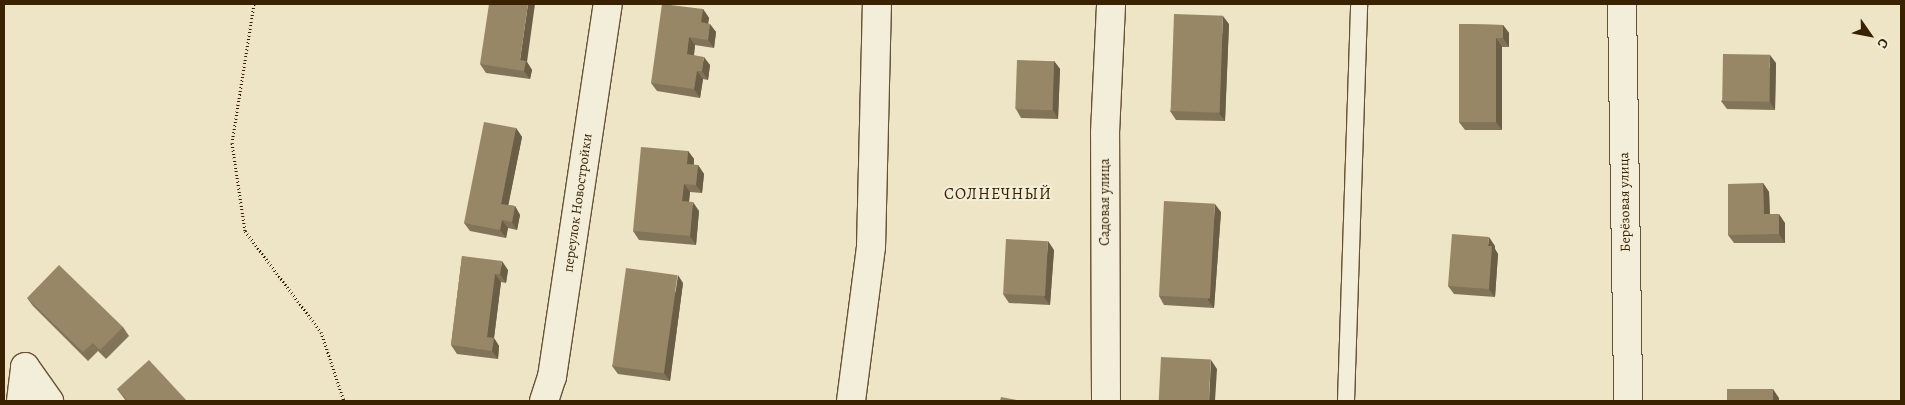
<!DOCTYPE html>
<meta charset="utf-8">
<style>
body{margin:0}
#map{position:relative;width:1905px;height:405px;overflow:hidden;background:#ede5c5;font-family:Alegreya,serif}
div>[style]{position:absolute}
.path>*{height:3px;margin-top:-1.5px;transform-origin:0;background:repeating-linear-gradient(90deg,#3a2100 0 1px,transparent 0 3.5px)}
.roads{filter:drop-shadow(1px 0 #675231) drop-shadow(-1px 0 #675231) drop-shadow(0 1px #675231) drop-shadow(0 -1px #675231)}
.service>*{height:16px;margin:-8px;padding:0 8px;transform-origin:8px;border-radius:8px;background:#f3eed9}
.minor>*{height:28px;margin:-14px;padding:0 14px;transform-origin:14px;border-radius:14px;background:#f3eed9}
.wall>*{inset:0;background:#827458}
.shaded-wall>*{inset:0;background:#6a5e47}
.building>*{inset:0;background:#978766;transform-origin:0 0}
span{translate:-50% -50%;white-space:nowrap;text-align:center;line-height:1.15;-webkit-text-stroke:4px #f3eed9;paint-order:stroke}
.street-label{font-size:14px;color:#3a2100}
.quarter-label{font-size:16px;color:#3a2100;letter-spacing:1px}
.frame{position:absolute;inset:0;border:5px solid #3a2100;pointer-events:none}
.north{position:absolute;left:1845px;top:10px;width:50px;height:50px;-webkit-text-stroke:4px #f3eed9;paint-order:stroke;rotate:123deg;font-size:14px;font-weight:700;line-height:20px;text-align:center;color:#3a2100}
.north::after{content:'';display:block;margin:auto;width:18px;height:22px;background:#3a2100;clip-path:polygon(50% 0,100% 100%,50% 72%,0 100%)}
</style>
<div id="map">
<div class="path">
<i style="left:254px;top:4px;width:141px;rotate:99deg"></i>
<i style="left:232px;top:143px;width:89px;rotate:81.6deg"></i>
<i style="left:245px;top:231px;width:126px;rotate:53deg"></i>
<i style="left:321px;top:332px;width:73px;rotate:71.6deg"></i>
</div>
<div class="roads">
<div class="service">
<i style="left:1346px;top:401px;width:397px;rotate:-88.1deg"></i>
</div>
<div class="minor">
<i style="left:1622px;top:4px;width:397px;rotate:89.1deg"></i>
<i style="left:21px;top:401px;width:34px;rotate:-83deg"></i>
<i style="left:25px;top:367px;width:42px;rotate:54.8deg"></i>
<i style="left:544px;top:401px;width:25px;rotate:-72deg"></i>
<i style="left:552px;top:377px;width:377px;rotate:-81.5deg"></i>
<i style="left:851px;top:401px;width:155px;rotate:-82.6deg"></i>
<i style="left:871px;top:247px;width:243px;rotate:-88.6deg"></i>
<i style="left:1106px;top:401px;width:268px;rotate:-90.2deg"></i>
<i style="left:1105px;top:133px;width:129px;rotate:-87.3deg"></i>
</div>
</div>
<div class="wall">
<i style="clip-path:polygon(703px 9px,709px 18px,708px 23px,716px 32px,714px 48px,695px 45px,694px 55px,710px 65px,708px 80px,703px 79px,700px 98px,657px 91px,651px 83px)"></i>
<i style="clip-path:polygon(1229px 24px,1225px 121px,1176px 120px,1170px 111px)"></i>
<i style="clip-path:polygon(1459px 24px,1503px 25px,1509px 33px,1509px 47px,1502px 47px,1502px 130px,1465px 130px,1459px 122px)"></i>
<i style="clip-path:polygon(1054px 61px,1060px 69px,1058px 119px,1021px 118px,1016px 109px)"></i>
<i style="clip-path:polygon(527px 62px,532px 70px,530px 79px,486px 73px,480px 64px)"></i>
<i style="clip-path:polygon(1776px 63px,1775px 110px,1727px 109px,1721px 101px)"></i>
<i style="clip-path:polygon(516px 128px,522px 137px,508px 205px,515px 206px,520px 215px,517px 230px,508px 228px,506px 238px,470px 231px,464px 223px)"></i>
<i style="clip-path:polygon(688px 151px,694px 159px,694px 165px,698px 165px,704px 174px,702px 193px,690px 192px,689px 202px,699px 211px,696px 245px,639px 240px,633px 231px)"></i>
<i style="clip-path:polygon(1763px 183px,1769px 192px,1770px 214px,1785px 223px,1785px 243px,1734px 243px,1728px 235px)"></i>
<i style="clip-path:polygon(1221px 212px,1214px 308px,1164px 305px,1159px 296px)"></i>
<i style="clip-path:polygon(1495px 246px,1495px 249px,1498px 254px,1495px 297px,1454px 294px,1448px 286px)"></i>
<i style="clip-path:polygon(1054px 250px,1050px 305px,1009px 303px,1003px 294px)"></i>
<i style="clip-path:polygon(462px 256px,508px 270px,506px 283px,501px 282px,494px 338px,499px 346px,498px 359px,457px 354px,451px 345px)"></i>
<i style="clip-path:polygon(683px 283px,670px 381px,618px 374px,612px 366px)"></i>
<i style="clip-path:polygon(27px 298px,123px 327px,129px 336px,106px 359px,98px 351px,88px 361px,33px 306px)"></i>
<i style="clip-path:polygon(117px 389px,187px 401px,126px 401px)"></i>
</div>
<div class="shaded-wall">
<i style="clip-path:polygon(528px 4px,535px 4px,527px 62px,532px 70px,530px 79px,524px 71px,520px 60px)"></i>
<i style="clip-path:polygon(703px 9px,709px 18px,707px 31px,701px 22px)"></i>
<i style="clip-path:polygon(1223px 16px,1229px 24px,1225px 121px,1219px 113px)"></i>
<i style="clip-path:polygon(710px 24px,716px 32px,714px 48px,708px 40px)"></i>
<i style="clip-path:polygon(1503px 25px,1509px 33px,1509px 47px,1503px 38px)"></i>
<i style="clip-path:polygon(689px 37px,695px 45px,693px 63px,687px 54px)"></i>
<i style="clip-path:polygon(1496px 38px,1502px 47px,1502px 130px,1496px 122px)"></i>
<i style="clip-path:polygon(1770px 55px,1776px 63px,1775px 110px,1770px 102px)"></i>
<i style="clip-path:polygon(704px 57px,710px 65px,708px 80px,702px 71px)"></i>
<i style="clip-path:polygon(1054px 61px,1060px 69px,1058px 119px,1053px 110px)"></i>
<i style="clip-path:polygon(697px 71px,703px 79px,700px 98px,694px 89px)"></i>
<i style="clip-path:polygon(516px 128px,522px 137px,507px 212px,501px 204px)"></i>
<i style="clip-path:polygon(688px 151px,694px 159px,693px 173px,687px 164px)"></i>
<i style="clip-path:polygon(698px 165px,704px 174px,702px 193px,696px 185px)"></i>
<i style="clip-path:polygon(1763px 183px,1769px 192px,1770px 223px,1764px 214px)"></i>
<i style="clip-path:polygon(684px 184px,690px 192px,688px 210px,682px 201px)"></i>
<i style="clip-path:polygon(693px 202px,699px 211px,696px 245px,690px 236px)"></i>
<i style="clip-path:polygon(1215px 204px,1221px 212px,1214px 308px,1208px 300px)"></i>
<i style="clip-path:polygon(515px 206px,520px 215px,517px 230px,512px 222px)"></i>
<i style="clip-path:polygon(1779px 214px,1785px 223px,1785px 243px,1779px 234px)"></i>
<i style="clip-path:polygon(502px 220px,508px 228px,506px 238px,500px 230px)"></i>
<i style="clip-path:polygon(1489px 237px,1495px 246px,1495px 249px,1498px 254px,1495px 297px,1489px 289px,1488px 246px)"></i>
<i style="clip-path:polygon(1048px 241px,1054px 250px,1050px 305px,1044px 297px)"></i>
<i style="clip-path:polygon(502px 261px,508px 270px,506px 283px,500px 274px)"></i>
<i style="clip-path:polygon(495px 274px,501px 282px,494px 338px,499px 346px,498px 359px,492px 351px,487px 337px)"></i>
<i style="clip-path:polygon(678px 275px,683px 283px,670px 381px,664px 373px)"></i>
<i style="clip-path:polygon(1211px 360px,1217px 369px,1215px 401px,1209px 401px)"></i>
<i style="clip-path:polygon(1773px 389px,1779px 398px,1779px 401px,1773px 401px)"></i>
</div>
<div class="building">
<i style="clip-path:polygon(489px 4px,528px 4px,520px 60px,526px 61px,524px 71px,480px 64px)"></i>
<i style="clip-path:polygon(662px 4px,703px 9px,701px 22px,710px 24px,708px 40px,689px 37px,687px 54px,704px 57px,702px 71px,697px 71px,694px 89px,651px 83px)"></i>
<i style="left:1174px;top:14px;width:49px;height:97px;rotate:2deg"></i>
<i style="clip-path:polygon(1459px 24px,1503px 25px,1503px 38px,1496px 38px,1496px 122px,1459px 122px)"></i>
<i style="left:1723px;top:54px;width:47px;height:47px;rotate:1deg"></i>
<i style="left:1017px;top:60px;width:37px;height:49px;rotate:2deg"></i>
<i style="clip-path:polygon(484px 122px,516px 128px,501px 204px,515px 206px,512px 222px,502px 220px,500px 230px,464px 223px)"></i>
<i style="clip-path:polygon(641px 147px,688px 151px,687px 164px,698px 165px,696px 185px,684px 184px,682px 201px,693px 202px,690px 236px,633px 231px)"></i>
<i style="clip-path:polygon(1763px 183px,1764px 214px,1779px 214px,1779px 234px,1728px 235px,1728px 184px)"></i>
<i style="left:1164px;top:201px;width:51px;height:95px;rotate:3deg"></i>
<i style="clip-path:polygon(1452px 234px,1489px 237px,1488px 246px,1492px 246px,1489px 289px,1448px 286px)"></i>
<i style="left:1006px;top:239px;width:42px;height:55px;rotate:3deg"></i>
<i style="clip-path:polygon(462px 256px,502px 261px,500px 274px,495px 274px,487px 337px,494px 338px,492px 351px,451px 345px)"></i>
<i style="clip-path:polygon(59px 265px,123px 327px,100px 350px,93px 343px,83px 352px,27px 298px)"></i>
<i style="left:626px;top:268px;width:52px;height:99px;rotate:8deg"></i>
<i style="left:1161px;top:357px;width:50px;height:44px;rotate:3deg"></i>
<i style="clip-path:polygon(149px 360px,187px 401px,128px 401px,117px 389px)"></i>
<i style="left:1727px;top:389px;width:46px;height:12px"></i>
<i style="clip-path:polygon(1001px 397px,1022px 401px,1000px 401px)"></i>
</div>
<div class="street-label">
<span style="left:1105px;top:202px;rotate:-90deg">Садовая улица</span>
<span style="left:1625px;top:202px;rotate:-91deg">Берёзовая улица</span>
<span style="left:578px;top:203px;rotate:-82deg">переулок Новостройки</span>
</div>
<div class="quarter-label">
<span style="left:998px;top:194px">СОЛНЕЧНЫЙ</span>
</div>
<div class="frame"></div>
<div class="north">С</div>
</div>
